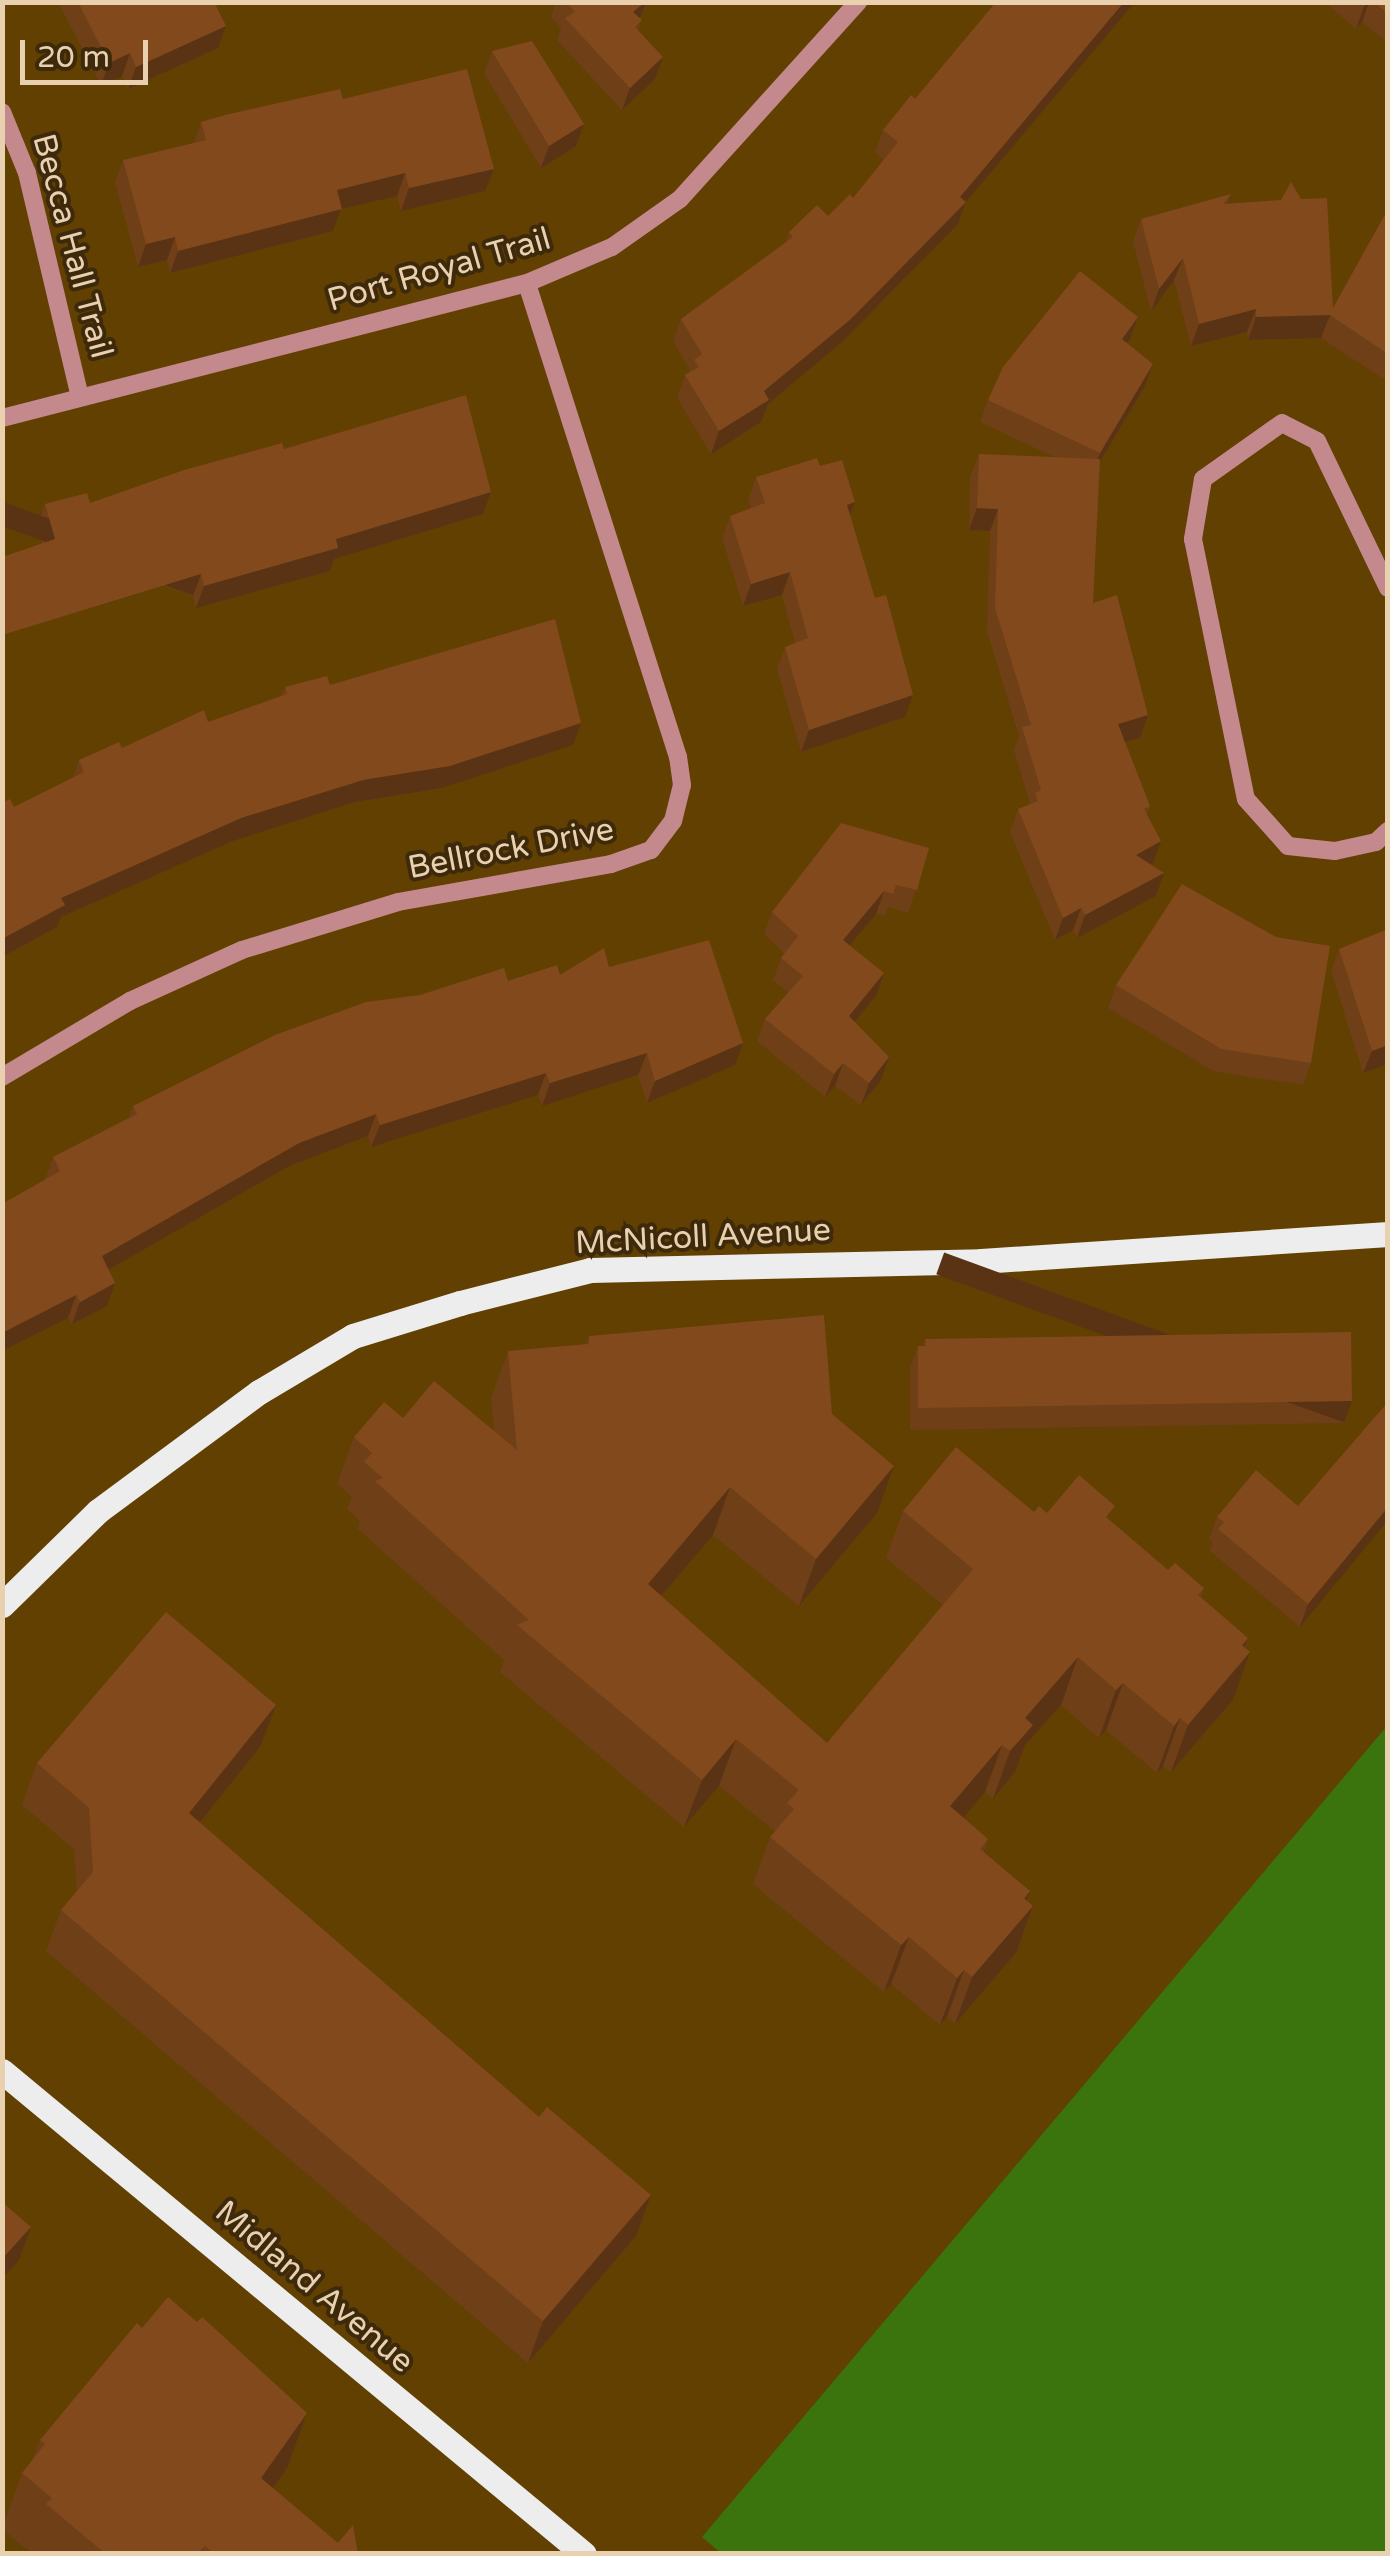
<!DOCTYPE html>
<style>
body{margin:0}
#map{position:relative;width:1390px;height:2556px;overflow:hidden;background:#614001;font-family:"Varela Round",sans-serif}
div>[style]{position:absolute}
.green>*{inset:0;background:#3b730d}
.minor>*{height:18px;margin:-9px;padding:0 9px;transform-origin:9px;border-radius:9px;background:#c4898c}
.major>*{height:25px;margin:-12.5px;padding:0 12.5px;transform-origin:12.5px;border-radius:12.5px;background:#ededed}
.wall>*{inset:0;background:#6f3f18}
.shaded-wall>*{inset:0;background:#5a3314;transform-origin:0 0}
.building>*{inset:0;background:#81491c}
span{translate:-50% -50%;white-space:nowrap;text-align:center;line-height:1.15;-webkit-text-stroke:8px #3d290b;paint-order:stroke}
.street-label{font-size:32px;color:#e9d0af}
.frame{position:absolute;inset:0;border:5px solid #e9d0af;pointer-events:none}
.scale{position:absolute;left:20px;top:40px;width:128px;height:45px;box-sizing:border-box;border:5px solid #e9d0af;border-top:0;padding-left:12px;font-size:30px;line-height:35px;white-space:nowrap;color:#e9d0af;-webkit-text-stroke:8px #3d290b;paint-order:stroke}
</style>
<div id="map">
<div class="green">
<i style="clip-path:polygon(1387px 1726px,1387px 2553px,722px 2554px,702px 2537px)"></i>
</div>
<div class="minor">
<i style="left:2px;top:112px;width:66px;rotate:67.7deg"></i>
<i style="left:27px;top:173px;width:230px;rotate:76.7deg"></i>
<i style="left:2px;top:418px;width:542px;rotate:-14.42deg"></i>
<i style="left:527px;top:283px;width:92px;rotate:-23deg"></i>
<i style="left:612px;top:247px;width:83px;rotate:-35.2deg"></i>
<i style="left:680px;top:199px;width:266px;rotate:-47.9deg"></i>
<i style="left:1388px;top:588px;width:163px;rotate:-115.8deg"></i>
<i style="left:1317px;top:441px;width:39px;rotate:-153deg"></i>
<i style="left:1282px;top:423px;width:97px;rotate:144.7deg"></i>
<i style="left:1203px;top:479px;width:61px;rotate:99.5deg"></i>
<i style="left:1193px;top:539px;width:265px;rotate:78.5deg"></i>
<i style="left:1246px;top:799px;width:63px;rotate:48.2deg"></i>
<i style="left:1288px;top:846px;width:47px;rotate:6.1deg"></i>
<i style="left:1335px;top:851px;width:42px;rotate:-12.4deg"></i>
<i style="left:1376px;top:842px;width:16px;rotate:-43deg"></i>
<i style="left:2px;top:1077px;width:149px;rotate:-30.7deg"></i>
<i style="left:130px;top:1001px;width:123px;rotate:-24.5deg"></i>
<i style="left:242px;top:950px;width:163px;rotate:-17.1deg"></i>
<i style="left:398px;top:902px;width:216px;rotate:-10.1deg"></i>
<i style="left:611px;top:864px;width:42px;rotate:-19.3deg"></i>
<i style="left:651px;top:850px;width:36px;rotate:-53deg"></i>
<i style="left:673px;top:821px;width:37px;rotate:-76deg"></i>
<i style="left:682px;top:785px;width:28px;rotate:-98deg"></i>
<i style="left:678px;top:757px;width:497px;rotate:-107.7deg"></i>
</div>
<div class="major">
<i style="left:2px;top:1605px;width:134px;rotate:-44.4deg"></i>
<i style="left:98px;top:1511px;width:200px;rotate:-36.5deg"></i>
<i style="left:259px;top:1392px;width:109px;rotate:-30.8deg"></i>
<i style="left:353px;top:1336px;width:112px;rotate:-17.1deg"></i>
<i style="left:460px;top:1303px;width:134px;rotate:-14.2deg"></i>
<i style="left:590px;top:1270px;width:391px;rotate:-1.3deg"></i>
<i style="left:981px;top:1261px;width:408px;rotate:-3.8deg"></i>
<i style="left:2px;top:2071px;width:756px;rotate:39.69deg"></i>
</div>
<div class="wall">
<i style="clip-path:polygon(58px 2px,214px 2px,226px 26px,218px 48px,128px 89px,122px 76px,101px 85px)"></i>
<i style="clip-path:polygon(556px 2px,646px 2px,638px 31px,655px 79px,622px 110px,557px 40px,561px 28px,551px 17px)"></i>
<i style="clip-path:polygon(996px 2px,1135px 2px,966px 202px,958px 224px,843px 341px,768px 404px,761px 422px,711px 454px,677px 398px,685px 375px,690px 370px,673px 341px,681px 319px,785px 243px,789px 232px,828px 216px,853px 198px,884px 160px,875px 152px,883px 130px,915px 99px)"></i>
<i style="clip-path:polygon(1325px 2px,1388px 2px,1388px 43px,1362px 22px,1356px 29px)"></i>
<i style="clip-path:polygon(492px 51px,584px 124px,576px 146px,541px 168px,484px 73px)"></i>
<i style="clip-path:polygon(343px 99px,494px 169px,485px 191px,401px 211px,397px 196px,341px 209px,333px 231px,170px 273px,167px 260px,138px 267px,115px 182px,123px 160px,194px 143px,201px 122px)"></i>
<i style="clip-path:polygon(1231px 194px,1227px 204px,1333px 308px,1388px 209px,1388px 382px,1321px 338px,1248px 340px,1247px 332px,1191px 346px,1174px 280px,1151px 312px,1133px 241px,1141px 219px)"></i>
<i style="clip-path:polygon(1138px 317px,1127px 343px,1145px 386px,1100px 462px,1093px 603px,1148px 715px,1140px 738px,1125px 742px,1150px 806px,1147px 815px,1161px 841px,1153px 863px,1151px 865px,1164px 873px,1156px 896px,1077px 938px,1073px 930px,1055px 940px,1010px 832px,1018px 809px,1030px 804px,1014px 750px,1019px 736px,987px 631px,990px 531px,969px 530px,970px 477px,979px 454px,1054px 457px,980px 422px,988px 400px)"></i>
<i style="clip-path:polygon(284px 449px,491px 492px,483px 514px,334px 559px,330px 571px,196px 608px,193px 596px,42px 544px,37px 527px,45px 504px,90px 503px)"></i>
<i style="clip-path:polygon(820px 466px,850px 515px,905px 717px,801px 752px,777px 669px,785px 647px,795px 643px,782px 595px,743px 606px,722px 538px,730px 516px,751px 508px,748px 500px,756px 477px)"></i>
<i style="clip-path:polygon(285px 687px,573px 745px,442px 788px,355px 802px,233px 841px,61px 917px,57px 927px,2px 957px,2px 803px,14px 807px,73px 778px,79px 760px,208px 722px,281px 696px)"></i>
<i style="clip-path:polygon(929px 848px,908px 913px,888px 907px,885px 916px,876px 914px,849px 945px,876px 996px,854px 1022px,881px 1080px,861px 1105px,835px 1086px,825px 1097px,757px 1041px,765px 1019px,788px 992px,773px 980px,781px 958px,784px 953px,764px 934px,772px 912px)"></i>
<i style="clip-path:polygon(1388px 929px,1388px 1064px,1363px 1073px,1331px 971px,1339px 949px)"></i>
<i style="clip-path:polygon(609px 967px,735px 1065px,647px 1103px,638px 1075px,542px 1106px,538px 1095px,371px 1147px,368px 1136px,291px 1165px,109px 1269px,115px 1283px,107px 1306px,72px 1324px,68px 1318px,2px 1351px,2px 1204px,45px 1180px,53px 1157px,128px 1118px,133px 1106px,508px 981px)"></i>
<i style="clip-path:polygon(1116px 985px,1311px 1063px,1303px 1085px,1213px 1071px,1108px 1008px)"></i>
<i style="clip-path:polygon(589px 1336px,832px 1414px,877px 1513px,799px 1606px,713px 1535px,661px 1596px,827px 1743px,943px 1605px,886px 1558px,903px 1511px,1047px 1513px,1110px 1521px,1168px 1570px,1204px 1588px,1201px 1597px,1248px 1638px,1233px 1700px,1171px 1772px,1163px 1766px,1157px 1773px,1106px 1730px,1099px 1738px,1061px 1705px,1025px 1745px,1015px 1772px,993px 1799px,985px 1792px,963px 1818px,988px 1839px,984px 1852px,1030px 1891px,1027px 1901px,1033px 1906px,1016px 1953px,955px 2024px,947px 2017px,940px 2025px,891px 1984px,884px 1992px,753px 1884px,770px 1837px,775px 1831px,719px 1786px,684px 1827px,500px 1672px,504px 1660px,358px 1529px,360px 1521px,347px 1509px,352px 1497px,337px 1484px,354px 1437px,403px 1418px,494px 1431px,491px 1398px,508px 1351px,586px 1344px)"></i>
<i style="clip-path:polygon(925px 1339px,1352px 1401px,1344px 1423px,910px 1430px,910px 1368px,918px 1346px,923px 1346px)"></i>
<i style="clip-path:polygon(1388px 1402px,1300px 1627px,1210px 1551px,1213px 1542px,1209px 1539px,1217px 1517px,1298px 1506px)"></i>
<i style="clip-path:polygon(260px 1747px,200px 1823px,539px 2117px,651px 2195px,636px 2236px,528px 2363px,46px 1951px,61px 1910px,77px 1891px,74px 1849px,22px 1805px,37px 1763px)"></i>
<i style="clip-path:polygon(142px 2328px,307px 2413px,287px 2468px,273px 2488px,338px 2543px,358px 2554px,28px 2554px,29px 2551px,2px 2529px,22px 2473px,33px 2459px,40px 2440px)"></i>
</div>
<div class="shaded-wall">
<i style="clip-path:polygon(645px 2px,646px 2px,639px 23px,633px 12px)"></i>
<i style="clip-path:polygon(1124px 2px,1135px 2px,966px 202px,958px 224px,843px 341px,768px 404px,761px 422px,711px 454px,719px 431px,764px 391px,960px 197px)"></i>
<i style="clip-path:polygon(1368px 2px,1369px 2px,1362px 22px,1356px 29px,1364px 7px)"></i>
<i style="clip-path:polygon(226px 26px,218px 48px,128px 89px,136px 67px)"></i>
<i style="clip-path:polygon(130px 53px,122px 76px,101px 85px,109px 63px)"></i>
<i style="clip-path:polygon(663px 57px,655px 79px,622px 110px,630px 88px)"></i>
<i style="clip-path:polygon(584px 124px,576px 146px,541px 168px,549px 146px)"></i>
<i style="clip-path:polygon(494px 169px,485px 191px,401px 211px,409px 188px)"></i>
<i style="clip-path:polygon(405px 173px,397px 196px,341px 209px,333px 231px,170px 273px,178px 251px,337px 190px)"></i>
<i style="clip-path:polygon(175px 237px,167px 260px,138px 267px,146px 244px)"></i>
<i style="clip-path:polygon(1183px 258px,1174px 280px,1151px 312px,1159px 289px)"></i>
<i style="clip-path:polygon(1256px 309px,1247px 332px,1191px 346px,1199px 324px)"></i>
<i style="clip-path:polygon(1330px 315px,1321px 338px,1248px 340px,1256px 317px)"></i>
<i style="clip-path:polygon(1138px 317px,1130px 339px,1113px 361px,1122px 339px)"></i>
<i style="clip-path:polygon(1153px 364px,1145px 386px,1092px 475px,1100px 453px)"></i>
<i style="clip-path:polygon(491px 492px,483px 514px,334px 559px,330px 571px,196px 608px,204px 586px,336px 539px)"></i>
<i style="clip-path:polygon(855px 502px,846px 525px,847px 505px)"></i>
<i style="clip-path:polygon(977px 508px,998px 509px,990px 531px,969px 530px)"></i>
<i style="clip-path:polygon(790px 572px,782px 595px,743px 606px,751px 584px)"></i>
<i style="left:201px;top:574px;width:23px;height:208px;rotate:110deg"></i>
<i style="clip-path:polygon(913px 695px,905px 717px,801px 752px,809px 730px)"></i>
<i style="clip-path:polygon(1148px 715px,1140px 738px,1110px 746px,1118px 724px)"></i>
<i style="clip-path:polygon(581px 723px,573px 745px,442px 788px,355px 802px,233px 841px,61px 917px,57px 927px,2px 957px,2px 939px,61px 898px,241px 818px,363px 780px)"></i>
<i style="clip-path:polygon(1161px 841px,1153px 863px,1128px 878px,1136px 855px)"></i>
<i style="clip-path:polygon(1164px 873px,1156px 896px,1077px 938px,1085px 915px)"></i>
<i style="clip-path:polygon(884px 891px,876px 914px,835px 962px,843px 940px)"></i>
<i style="clip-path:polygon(1081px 908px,1073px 930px,1055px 940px,1063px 918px)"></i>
<i style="clip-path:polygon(884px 973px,876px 996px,841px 1038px,849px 1016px)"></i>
<i style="clip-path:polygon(743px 1043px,735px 1065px,647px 1103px,655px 1081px)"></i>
<i style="clip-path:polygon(1388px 1045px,1388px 1064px,1363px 1073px,1372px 1051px)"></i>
<i style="clip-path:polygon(647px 1053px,638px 1075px,542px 1106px,550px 1083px)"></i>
<i style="clip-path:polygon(889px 1057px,881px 1080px,861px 1105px,869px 1083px)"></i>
<i style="clip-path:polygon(843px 1063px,835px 1086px,825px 1097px,834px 1074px)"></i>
<i style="clip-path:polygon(546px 1073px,538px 1095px,371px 1147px,380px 1125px)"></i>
<i style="clip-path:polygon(376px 1114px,368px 1136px,291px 1165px,94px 1278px,102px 1256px,299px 1143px)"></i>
<i style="clip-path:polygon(115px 1283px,107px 1306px,72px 1324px,80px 1302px)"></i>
<i style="clip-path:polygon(76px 1295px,68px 1318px,2px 1351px,2px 1333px)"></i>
<i style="left:1352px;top:1401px;width:23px;height:434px;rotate:110deg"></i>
<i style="clip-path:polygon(894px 1466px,877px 1513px,799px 1606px,816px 1559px)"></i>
<i style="clip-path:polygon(730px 1487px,713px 1535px,631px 1631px,648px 1584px)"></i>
<i style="clip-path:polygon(1388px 1507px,1388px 1520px,1300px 1627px,1308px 1604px)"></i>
<i style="clip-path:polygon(1248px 1638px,1238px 1666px,1250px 1652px,1233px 1700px,1171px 1772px,1188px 1725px)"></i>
<i style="clip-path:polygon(1078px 1657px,1061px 1705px,1025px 1745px,1015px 1772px,993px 1799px,1010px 1751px,1025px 1718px)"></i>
<i style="clip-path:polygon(1123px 1683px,1106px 1730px,1099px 1738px,1116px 1690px)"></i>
<i style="clip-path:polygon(276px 1705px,260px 1747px,174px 1855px,189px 1813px)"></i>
<i style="clip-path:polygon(1180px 1718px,1163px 1766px,1157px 1773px,1174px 1726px)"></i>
<i style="clip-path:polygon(736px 1739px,719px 1786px,684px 1827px,702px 1780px)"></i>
<i style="clip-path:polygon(1002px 1745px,985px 1792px,933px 1854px,950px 1806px)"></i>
<i style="clip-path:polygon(1030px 1891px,1019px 1922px,1033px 1906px,1016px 1953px,955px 2024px,972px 1977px)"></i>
<i style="clip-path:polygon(909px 1937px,891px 1984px,884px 1992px,901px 1945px)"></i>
<i style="clip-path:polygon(964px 1970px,947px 2017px,940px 2025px,957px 1978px)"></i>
<i style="clip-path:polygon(651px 2195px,636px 2236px,528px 2363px,543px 2321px)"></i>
<i style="clip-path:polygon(31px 2227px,19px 2260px,2px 2279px,2px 2259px)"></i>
<i style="clip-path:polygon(307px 2413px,287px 2468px,241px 2533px,261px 2478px)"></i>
</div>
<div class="building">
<i style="clip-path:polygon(78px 2px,214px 2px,226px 26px,136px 67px,130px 53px,109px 63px)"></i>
<i style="clip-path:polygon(566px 2px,645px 2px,633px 12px,642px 20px,635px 27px,663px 57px,630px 88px,565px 18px,575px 12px)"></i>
<i style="clip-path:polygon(996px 2px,1124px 2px,960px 197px,966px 202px,851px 319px,764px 391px,769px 400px,719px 431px,685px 375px,699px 367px,694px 360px,702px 354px,681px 319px,793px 237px,789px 232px,817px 205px,828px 216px,850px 194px,853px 198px,898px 142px,883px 130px,911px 95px,915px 99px)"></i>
<i style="clip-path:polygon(1374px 2px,1388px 2px,1388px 14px)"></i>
<i style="clip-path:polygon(532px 41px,584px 124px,549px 146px,492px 51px)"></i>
<i style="clip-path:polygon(467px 69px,494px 169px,409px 188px,405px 173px,337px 190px,342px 209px,178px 251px,175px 237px,146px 244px,123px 160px,206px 140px,201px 122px,225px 115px,340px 89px,343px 99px)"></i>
<i style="clip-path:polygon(1291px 182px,1301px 199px,1327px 198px,1333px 308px,1388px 209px,1388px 354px,1330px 315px,1256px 317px,1256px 309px,1199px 324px,1183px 258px,1159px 289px,1141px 219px,1231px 194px,1223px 204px,1281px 200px)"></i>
<i style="clip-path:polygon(1080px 271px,1138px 317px,1122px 339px,1153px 364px,1100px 453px,988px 400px,1003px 367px)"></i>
<i style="clip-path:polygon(466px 395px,491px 492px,336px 539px,338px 548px,204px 586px,201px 574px,2px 635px,2px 557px,55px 539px,45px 504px,87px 493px,90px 503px,184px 470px,282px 443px,284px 449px)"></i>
<i style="clip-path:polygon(979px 454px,1100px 459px,1093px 603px,1117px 595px,1148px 715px,1118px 724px,1150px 806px,1144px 809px,1161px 841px,1136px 855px,1164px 873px,1085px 915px,1081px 908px,1063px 918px,1018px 809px,1038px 801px,1035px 793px,1041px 790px,1022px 727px,1031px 725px,995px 608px,998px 509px,977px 508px)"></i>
<i style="clip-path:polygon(817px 458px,820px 466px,842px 460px,855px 502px,847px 505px,875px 598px,886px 595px,913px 695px,809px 730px,785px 647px,808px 638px,790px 572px,751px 584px,730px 516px,765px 503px,756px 477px)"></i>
<i style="clip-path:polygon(555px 619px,581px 723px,450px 766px,363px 780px,241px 818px,61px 898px,65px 905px,2px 939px,2px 803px,10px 799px,14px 807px,84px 772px,79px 760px,119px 742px,122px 748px,204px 710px,208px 722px,287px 694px,285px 687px,327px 676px,330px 685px)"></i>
<i style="clip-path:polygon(841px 823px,929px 848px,917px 890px,896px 885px,893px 894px,884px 891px,843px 940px,884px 973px,849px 1016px,889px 1057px,869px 1083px,843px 1063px,834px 1074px,765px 1019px,803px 976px,781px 958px,798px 936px,772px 912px)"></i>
<i style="clip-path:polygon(1182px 884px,1276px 937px,1330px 946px,1311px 1063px,1221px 1049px,1116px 985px)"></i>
<i style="clip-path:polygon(1388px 929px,1388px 1045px,1372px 1051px,1339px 949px)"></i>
<i style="clip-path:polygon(709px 940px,743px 1043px,655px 1081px,647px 1053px,550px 1083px,546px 1073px,380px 1125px,376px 1114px,299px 1143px,102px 1256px,115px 1283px,80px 1302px,76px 1295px,2px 1333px,2px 1204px,60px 1171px,53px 1157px,137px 1114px,133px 1106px,275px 1035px,366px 1002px,420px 995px,504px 968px,508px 981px,557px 965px,560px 975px,604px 948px,609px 967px)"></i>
<i style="clip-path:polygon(824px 1315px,832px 1414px,894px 1466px,816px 1559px,730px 1487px,648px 1584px,827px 1743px,973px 1569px,903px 1511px,956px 1447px,1034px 1512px,1039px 1506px,1047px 1513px,1079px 1475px,1115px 1506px,1106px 1517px,1168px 1570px,1175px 1563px,1204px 1588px,1198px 1595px,1248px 1638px,1242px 1645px,1250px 1652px,1188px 1725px,1180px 1718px,1174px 1726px,1123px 1683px,1116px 1690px,1078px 1657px,1025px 1718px,1033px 1725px,1010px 1751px,1002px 1745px,950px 1806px,988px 1839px,980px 1849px,1030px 1891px,1024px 1898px,1033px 1906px,972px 1977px,964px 1970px,957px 1978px,909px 1937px,901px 1945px,770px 1837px,794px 1809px,787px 1803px,799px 1790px,736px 1739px,702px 1780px,517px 1625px,529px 1620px,375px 1481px,383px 1478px,364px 1462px,372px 1453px,354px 1437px,384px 1402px,403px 1418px,434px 1381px,517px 1450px,508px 1351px,589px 1344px,589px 1336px)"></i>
<i style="clip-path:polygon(1351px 1332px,1352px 1401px,918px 1408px,918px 1346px,926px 1346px,925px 1339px)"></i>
<i style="clip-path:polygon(1388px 1402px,1388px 1507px,1308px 1604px,1218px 1529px,1224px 1522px,1217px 1517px,1256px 1470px,1298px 1506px)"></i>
<i style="clip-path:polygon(166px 1612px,276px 1705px,189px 1813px,539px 2117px,547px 2107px,651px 2195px,543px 2321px,61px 1910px,93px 1872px,89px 1808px,37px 1763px)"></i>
<i style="clip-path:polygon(2px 2202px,31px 2227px,2px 2259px)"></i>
<i style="clip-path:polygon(168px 2297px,197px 2322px,202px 2317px,307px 2413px,261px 2478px,338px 2543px,353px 2525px,358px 2554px,214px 2554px,205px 2546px,197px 2554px,106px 2554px,46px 2504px,52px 2498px,22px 2473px,45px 2444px,40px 2440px,137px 2323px,142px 2328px)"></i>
</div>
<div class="street-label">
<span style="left:72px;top:246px;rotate:75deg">Becca Hall Trail</span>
<span style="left:439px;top:270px;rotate:-16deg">Port Royal Trail</span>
<span style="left:511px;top:849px;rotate:-11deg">Bellrock Drive</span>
<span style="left:703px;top:1237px;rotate:-3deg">McNicoll Avenue</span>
<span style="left:314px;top:2287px;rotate:40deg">Midland Avenue</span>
</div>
<div class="frame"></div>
<div class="scale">20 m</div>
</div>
